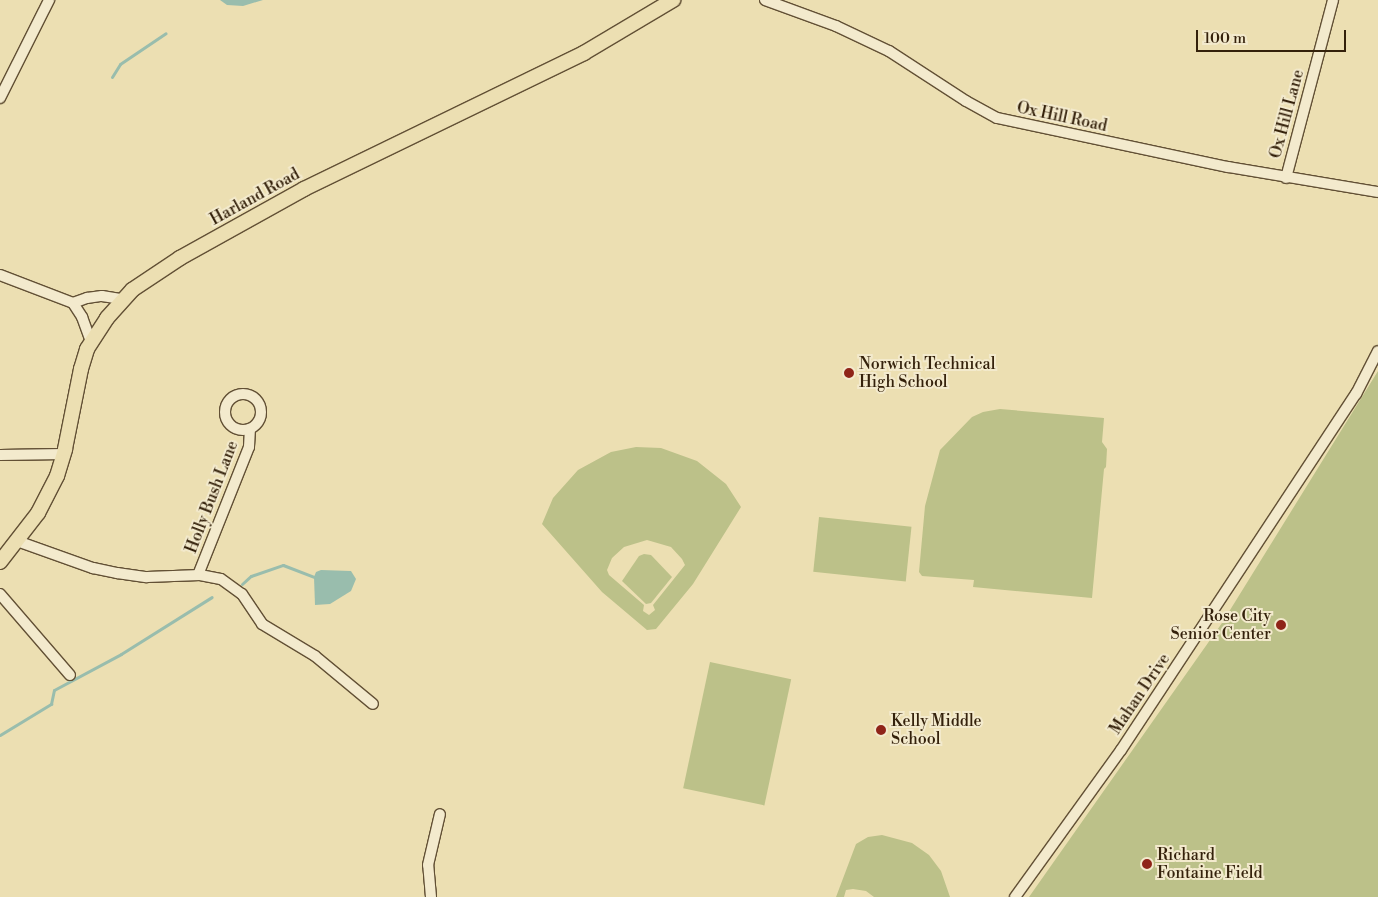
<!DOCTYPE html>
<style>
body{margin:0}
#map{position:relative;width:1378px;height:897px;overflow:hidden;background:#ecdfb2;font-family:"Libre Bodoni",serif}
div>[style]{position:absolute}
.green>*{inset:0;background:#bcc189;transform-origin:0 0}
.water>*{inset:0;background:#99bdad}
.stream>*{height:3px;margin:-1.5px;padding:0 1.5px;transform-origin:1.5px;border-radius:1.5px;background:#99bdad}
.roads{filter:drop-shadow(1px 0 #625035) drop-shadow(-1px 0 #625035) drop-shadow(0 1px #625035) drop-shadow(0 -1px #625035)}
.minor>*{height:10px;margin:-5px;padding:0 5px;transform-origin:5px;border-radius:5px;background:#f3eacd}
.minor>.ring{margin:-5px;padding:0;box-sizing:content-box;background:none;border:10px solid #f3eacd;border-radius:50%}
.major>*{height:14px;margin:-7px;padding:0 7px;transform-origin:7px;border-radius:7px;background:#ecdfb2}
.dots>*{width:14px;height:14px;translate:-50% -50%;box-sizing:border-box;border:2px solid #f3eacd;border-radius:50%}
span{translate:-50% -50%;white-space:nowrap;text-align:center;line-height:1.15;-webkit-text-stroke:4px #f3eacd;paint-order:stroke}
.street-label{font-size:16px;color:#34210b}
.poi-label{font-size:16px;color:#34210b}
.left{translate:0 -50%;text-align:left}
.right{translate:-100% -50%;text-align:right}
.scale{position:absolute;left:1196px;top:30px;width:150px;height:22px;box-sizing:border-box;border:2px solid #34210b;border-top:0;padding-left:6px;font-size:15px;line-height:18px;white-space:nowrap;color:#34210b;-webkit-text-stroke:4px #f3eacd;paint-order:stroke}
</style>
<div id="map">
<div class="green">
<i style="clip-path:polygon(1378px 371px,1378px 897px,1029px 897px,1222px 623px)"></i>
<i style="clip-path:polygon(1000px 409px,1104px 418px,1102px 442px,1107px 449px,1106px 467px,1104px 469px,1092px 598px,973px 587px,974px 580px,922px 576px,919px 572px,925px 506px,940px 450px,972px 417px,983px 412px)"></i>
<i style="clip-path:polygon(evenodd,636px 447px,661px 448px,697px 461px,726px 484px,741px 507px,693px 584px,656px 629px,647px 630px,602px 592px,542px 524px,553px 498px,578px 470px,611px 452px,636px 447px,647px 540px,671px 547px,682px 559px,685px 565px,653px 605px,655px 610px,649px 615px,643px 611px,644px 605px,609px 575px,607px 570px,612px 558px,624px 547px,647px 540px)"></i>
<i style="left:819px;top:517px;width:93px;height:55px;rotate:6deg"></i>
<i style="clip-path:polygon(644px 554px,651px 555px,672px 577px,651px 603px,646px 604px,622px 581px,639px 556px)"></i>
<i style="left:710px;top:662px;width:83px;height:129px;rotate:12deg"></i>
<i style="clip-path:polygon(882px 835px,912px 843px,929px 855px,941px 871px,950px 897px,874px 897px,866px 891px,853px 889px,846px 890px,844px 897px,836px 897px,856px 844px,868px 837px)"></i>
</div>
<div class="water">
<i style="clip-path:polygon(220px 0,263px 0,243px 6px,227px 5px)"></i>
<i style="clip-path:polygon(321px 570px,351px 571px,356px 579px,351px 591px,330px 604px,315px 605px,314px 577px,316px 572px)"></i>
</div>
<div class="stream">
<i style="left:112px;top:77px;width:15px;rotate:-58deg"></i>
<i style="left:120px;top:64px;width:55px;rotate:-34deg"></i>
<i style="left:242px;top:584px;width:12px;rotate:-42deg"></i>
<i style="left:251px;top:576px;width:34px;rotate:-19deg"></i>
<i style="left:283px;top:565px;width:33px;rotate:21deg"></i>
<i style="left:0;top:735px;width:60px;rotate:-31.3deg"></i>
<i style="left:51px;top:704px;width:14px;rotate:-78deg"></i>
<i style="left:54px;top:690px;width:76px;rotate:-28.2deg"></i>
<i style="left:121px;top:654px;width:107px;rotate:-32.1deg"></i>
</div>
<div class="roads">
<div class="minor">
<i style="left:765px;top:0;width:76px;rotate:20.1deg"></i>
<i style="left:836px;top:26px;width:59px;rotate:25.3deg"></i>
<i style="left:889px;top:51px;width:92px;rotate:33deg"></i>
<i style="left:966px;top:101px;width:35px;rotate:29deg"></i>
<i style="left:997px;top:118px;width:236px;rotate:12deg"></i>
<i style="left:1228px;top:167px;width:152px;rotate:9.5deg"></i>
<i style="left:0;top:98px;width:110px;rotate:-63.4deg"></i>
<i style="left:1286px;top:178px;width:184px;rotate:-75.2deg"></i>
<i style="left:0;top:275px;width:78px;rotate:21deg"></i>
<i style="left:73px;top:303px;width:17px;rotate:57deg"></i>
<i style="left:82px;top:317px;width:27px;rotate:70deg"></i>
<i style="left:73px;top:303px;width:15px;rotate:-20deg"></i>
<i style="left:87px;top:298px;width:15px;rotate:-8deg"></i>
<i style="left:102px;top:296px;width:20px;rotate:9deg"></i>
<i class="ring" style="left:225px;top:394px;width:26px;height:26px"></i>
<i style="left:0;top:455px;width:64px;rotate:-0.9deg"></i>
<i style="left:17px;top:541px;width:81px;rotate:19.6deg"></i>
<i style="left:93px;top:568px;width:25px;rotate:12deg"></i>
<i style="left:117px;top:573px;width:30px;rotate:8deg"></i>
<i style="left:147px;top:577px;width:53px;rotate:-2.2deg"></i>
<i style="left:200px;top:575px;width:21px;rotate:11deg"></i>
<i style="left:221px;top:579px;width:26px;rotate:36deg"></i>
<i style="left:242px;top:594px;width:36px;rotate:56deg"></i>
<i style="left:262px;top:624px;width:62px;rotate:31.1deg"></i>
<i style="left:315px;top:656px;width:75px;rotate:39.6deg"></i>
<i style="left:198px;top:575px;width:138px;rotate:-68.3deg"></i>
<i style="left:249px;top:447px;width:18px;rotate:-87deg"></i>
<i style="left:0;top:594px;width:107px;rotate:49.2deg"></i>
<i style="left:431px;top:897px;width:32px;rotate:-95deg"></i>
<i style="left:428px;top:865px;width:52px;rotate:-76.8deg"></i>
<i style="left:1015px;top:897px;width:181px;rotate:-54.2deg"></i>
<i style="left:1121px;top:750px;width:427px;rotate:-56.6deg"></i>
<i style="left:1356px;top:394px;width:48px;rotate:-62.9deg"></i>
</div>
<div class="major">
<i style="left:0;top:562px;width:62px;rotate:-52.2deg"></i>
<i style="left:38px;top:513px;width:42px;rotate:-62.8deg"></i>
<i style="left:57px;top:476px;width:28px;rotate:-73deg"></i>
<i style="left:65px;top:449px;width:82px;rotate:-78.7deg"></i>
<i style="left:81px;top:369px;width:21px;rotate:-73deg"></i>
<i style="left:87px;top:349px;width:37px;rotate:-57deg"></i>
<i style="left:107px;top:318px;width:38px;rotate:-48deg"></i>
<i style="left:132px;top:290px;width:58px;rotate:-33.7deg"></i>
<i style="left:180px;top:258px;width:142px;rotate:-29.1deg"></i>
<i style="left:304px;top:189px;width:311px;rotate:-25.9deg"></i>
<i style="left:584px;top:53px;width:104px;rotate:-30.8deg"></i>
</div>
</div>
<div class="dots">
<i style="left:849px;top:373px;background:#8f2418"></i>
<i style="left:1281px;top:625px;background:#8f2418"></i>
<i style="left:881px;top:730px;background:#8f2418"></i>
<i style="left:1147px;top:864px;background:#8f2418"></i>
</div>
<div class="street-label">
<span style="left:1287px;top:114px;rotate:-75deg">Ox Hill Lane</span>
<span style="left:1062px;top:117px;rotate:12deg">Ox Hill Road</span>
<span style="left:255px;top:197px;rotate:-29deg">Harland Road</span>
<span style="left:212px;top:497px;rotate:-69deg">Holly Bush Lane</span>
<span style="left:1140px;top:694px;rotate:-56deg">Mahan Drive</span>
</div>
<div class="poi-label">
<span class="left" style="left:859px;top:373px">Norwich Technical<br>High School</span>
<span class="right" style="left:1271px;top:625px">Rose City<br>Senior Center</span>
<span class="left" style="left:891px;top:730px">Kelly Middle<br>School</span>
<span class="left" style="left:1157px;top:864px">Richard<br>Fontaine Field</span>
</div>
<div class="scale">100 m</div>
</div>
